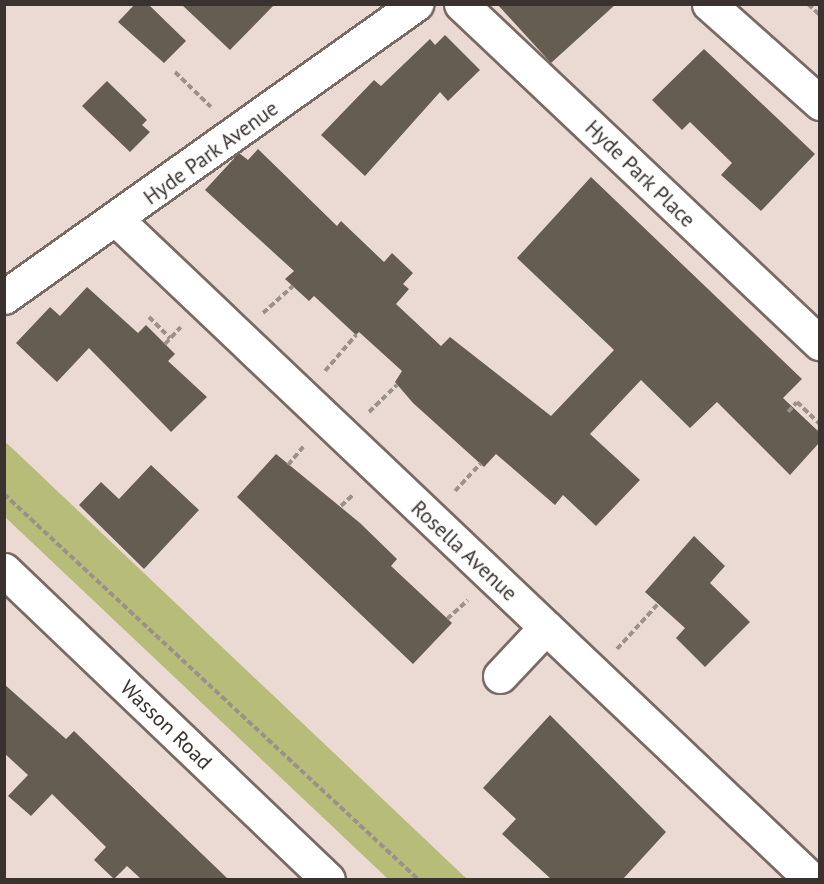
<!DOCTYPE html>
<style>
body{margin:0}
#map{position:relative;width:824px;height:884px;overflow:hidden;background:#ebdad3;font-family:"PT Sans",sans-serif}
div>[style]{position:absolute}
.green>*{inset:0;background:#b7bd78}
.building>*{inset:0;background:#655d51}
.path>*{height:4px;margin-top:-2px;transform-origin:0;background:repeating-linear-gradient(90deg,#9c908b 0 6px,transparent 0 9px)}
.roads{filter:drop-shadow(2px 0 #796a64) drop-shadow(-2px 0 #796a64) drop-shadow(0 2px #796a64) drop-shadow(0 -2px #796a64)}
.minor>*{height:33px;margin:-16.5px;padding:0 16.5px;transform-origin:16.5px;border-radius:16.5px;background:#fff}
span{translate:-50% -50%;white-space:nowrap;text-align:center;line-height:1.15;-webkit-text-stroke:6px #fff;paint-order:stroke}
.street-label{font-size:21px;color:#39322f}
.frame{position:absolute;inset:0;border:6px solid #39322f;pointer-events:none}
</style>
<div id="map">
<div class="green">
<i style="clip-path:polygon(5px 442px,13px 449px,467px 879px,388px 879px,5px 517px)"></i>
</div>
<div class="building">
<i style="clip-path:polygon(135px 4px,148px 4px,186px 41px,164px 63px,118px 22px)"></i>
<i style="clip-path:polygon(181px 4px,275px 4px,230px 50px)"></i>
<i style="clip-path:polygon(497px 4px,616px 4px,551px 63px)"></i>
<i style="clip-path:polygon(445px 35px,480px 70px,448px 101px,440px 92px,365px 176px,321px 135px,374px 80px,381px 86px,430px 39px,435px 45px)"></i>
<i style="clip-path:polygon(704px 49px,815px 154px,761px 211px,721px 175px,732px 163px,690px 122px,682px 130px,652px 100px)"></i>
<i style="clip-path:polygon(107px 81px,147px 120px,142px 125px,150px 132px,130px 152px,82px 106px)"></i>
<i style="clip-path:polygon(258px 149px,337px 226px,341px 221px,384px 262px,392px 253px,413px 273px,403px 284px,409px 289px,396px 304px,441px 346px,450px 337px,551px 416px,614px 350px,517px 258px,591px 177px,802px 379px,783px 398px,819px 432px,819px 443px,790px 475px,717px 402px,690px 428px,641px 380px,590px 434px,640px 480px,596px 526px,563px 495px,555px 505px,496px 454px,484px 467px,413px 403px,395px 382px,402px 371px,359px 332px,356px 335px,314px 296px,309px 301px,285px 279px,294px 271px,205px 190px,239px 153px,248px 160px)"></i>
<i style="clip-path:polygon(87px 287px,138px 333px,146px 325px,175px 354px,168px 361px,207px 397px,171px 432px,89px 348px,57px 382px,16px 343px,50px 307px,60px 316px)"></i>
<i style="clip-path:polygon(276px 454px,360px 523px,397px 559px,391px 566px,452px 623px,413px 664px,237px 497px)"></i>
<i style="clip-path:polygon(151px 465px,199px 510px,144px 569px,79px 505px,101px 482px,119px 499px)"></i>
<i style="clip-path:polygon(694px 536px,725px 566px,710px 583px,750px 622px,705px 667px,676px 638px,685px 628px,645px 592px)"></i>
<i style="clip-path:polygon(4px 684px,66px 739px,74px 731px,228px 879px,141px 879px,127px 866px,114px 879px,94px 860px,106px 847px,52px 794px,31px 816px,8px 796px,28px 775px,4px 753px)"></i>
<i style="clip-path:polygon(550px 715px,666px 832px,623px 879px,551px 879px,502px 834px,516px 819px,483px 788px)"></i>
</div>
<div class="path">
<i style="left:808px;top:4px;width:16px;rotate:43deg"></i>
<i style="left:175px;top:72px;width:50px;rotate:44.2deg"></i>
<i style="left:263px;top:313px;width:40px;rotate:-42deg"></i>
<i style="left:149px;top:317px;width:30px;rotate:45deg"></i>
<i style="left:165px;top:344px;width:23px;rotate:-47deg"></i>
<i style="left:325px;top:371px;width:48px;rotate:-49.3deg"></i>
<i style="left:369px;top:412px;width:39px;rotate:-44deg"></i>
<i style="left:788px;top:412px;width:13px;rotate:-48deg"></i>
<i style="left:797px;top:402px;width:32px;rotate:44deg"></i>
<i style="left:818px;top:431px;width:2px;rotate:-27deg"></i>
<i style="left:288px;top:465px;width:26px;rotate:-50deg"></i>
<i style="left:455px;top:491px;width:38px;rotate:-47deg"></i>
<i style="left:4px;top:494px;width:567px;rotate:42.93deg"></i>
<i style="left:341px;top:506px;width:18px;rotate:-43deg"></i>
<i style="left:447px;top:619px;width:28px;rotate:-42deg"></i>
<i style="left:617px;top:649px;width:61px;rotate:-47.7deg"></i>
</div>
<div class="roads">
<div class="minor">
<i style="left:461px;top:4px;width:494px;rotate:43.4deg"></i>
<i style="left:709px;top:4px;width:149px;rotate:41.7deg"></i>
<i style="left:118px;top:221px;width:957px;rotate:43.52deg"></i>
<i style="left:4px;top:297px;width:506px;rotate:-35.42deg"></i>
<i style="left:4px;top:570px;width:448px;rotate:43.7deg"></i>
<i style="left:500px;top:676px;width:67px;rotate:-46.8deg"></i>
</div>
</div>
<div class="street-label">
<span style="left:211px;top:153px;rotate:-36deg">Hyde Park Avenue</span>
<span style="left:640px;top:174px;rotate:44deg">Hyde Park Place</span>
<span style="left:464px;top:551px;rotate:43deg">Rosella Avenue</span>
<span style="left:166px;top:725px;rotate:44deg">Wasson Road</span>
</div>
<div class="frame"></div>
</div>
